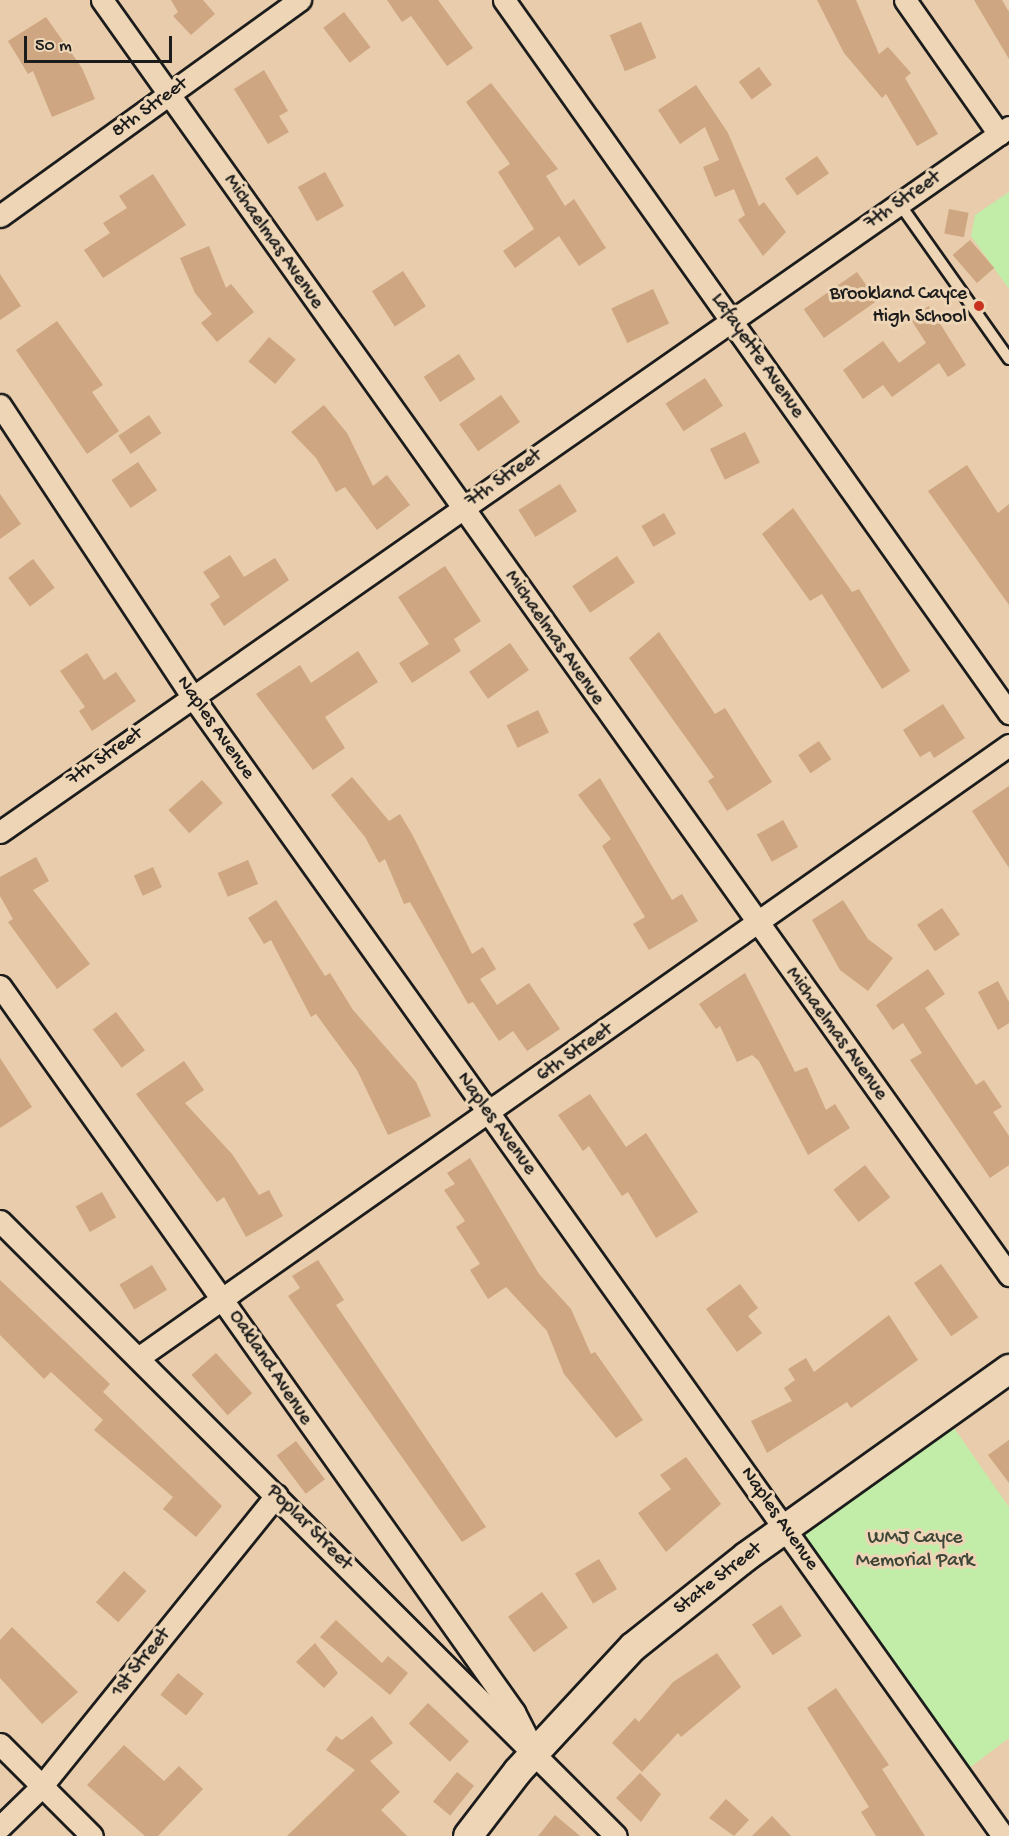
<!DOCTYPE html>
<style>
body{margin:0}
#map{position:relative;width:1009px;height:1836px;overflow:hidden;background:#e8ccab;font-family:"Gochi Hand",sans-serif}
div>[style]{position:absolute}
.green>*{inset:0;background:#c2eda9}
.building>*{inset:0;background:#cea681;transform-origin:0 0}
.roads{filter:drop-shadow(2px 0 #1c1c1c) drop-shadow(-2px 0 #1c1c1c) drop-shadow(0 2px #1c1c1c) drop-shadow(0 -2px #1c1c1c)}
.service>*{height:10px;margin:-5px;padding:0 5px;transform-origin:5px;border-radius:5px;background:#edd5b5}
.minor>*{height:21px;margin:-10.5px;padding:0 10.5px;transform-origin:10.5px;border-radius:10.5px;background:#edd5b5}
.secondary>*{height:28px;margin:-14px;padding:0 14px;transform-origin:14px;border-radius:14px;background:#edd5b5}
.dots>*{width:16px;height:16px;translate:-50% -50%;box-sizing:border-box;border:3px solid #edd5b5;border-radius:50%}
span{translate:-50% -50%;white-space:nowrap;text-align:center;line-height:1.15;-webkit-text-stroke:6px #edd5b5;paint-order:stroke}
.street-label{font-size:20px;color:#1c1c1c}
.poi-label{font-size:20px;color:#1c1c1c}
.right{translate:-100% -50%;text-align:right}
.park-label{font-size:20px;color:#3d4638}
.scale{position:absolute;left:24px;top:36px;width:148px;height:27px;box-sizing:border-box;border:3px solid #1c1c1c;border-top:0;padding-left:8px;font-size:18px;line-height:21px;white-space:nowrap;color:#1c1c1c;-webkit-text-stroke:4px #edd5b5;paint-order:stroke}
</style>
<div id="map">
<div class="green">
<i style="clip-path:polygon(1009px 192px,1009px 289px,971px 236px,975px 215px)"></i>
<i style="clip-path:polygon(945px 1415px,1009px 1507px,1009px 1738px,960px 1775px,786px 1527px)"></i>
</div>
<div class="building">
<i style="clip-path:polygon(171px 0,203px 0,215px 14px,191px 35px,173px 16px,178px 12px)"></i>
<i style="clip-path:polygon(387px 0,438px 0,473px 48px,447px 66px,411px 16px,402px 22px)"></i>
<i style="clip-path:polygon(817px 0,856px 0,879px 54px,888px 47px,911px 73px,905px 78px,938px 134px,917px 146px,886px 94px,882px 98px,844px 53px)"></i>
<i style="clip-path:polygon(974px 0,1002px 0,1009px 12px,1009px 59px)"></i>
<i style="left:344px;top:12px;width:44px;height:26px;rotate:53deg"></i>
<i style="clip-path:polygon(46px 17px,82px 68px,95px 99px,52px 117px,33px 71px,28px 74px,8px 41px)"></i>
<i style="left:641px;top:22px;width:39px;height:34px;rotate:67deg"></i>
<i style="left:759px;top:67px;width:22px;height:25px;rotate:54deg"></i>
<i style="clip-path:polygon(264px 70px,288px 111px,279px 116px,289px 132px,268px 144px,234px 89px)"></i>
<i style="clip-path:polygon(491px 83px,558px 169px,546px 176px,565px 206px,574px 199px,606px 248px,579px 266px,559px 236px,515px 268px,503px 251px,534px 229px,498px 172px,510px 164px,466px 102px)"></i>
<i style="clip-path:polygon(696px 85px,728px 133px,759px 206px,764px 202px,786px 232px,763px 256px,738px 220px,745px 215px,734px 189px,715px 197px,703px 167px,719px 160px,705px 127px,680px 144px,658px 110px)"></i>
<i style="left:817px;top:156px;width:21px;height:39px;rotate:55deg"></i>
<i style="left:325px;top:172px;width:39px;height:31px;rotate:61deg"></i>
<i style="clip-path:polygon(153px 174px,186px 225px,103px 278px,84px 250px,110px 233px,103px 223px,127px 208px,119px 196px)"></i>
<i style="left:949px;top:209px;width:20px;height:25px;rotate:11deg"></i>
<i style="left:970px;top:240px;width:37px;height:23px;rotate:49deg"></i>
<i style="clip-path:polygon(209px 246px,226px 288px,231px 284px,254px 312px,217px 342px,201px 323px,212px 314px,195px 293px,180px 258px)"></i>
<i style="left:403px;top:271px;width:42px;height:37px;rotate:57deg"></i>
<i style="left:857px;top:272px;width:35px;height:65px;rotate:55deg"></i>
<i style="clip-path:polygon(0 274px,21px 306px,0 320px)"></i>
<i style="left:653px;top:289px;width:38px;height:46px;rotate:65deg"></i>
<i style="clip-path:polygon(929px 306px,966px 365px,948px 377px,939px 363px,892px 397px,883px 385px,863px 399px,843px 370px,883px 341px,899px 363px,926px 343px,910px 318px)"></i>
<i style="clip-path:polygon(57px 321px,103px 385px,92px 392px,119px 431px,87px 454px,16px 350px)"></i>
<i style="left:269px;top:337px;width:35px;height:32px;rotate:40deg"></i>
<i style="left:459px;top:354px;width:30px;height:42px;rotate:57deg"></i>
<i style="left:705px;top:378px;width:33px;height:47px;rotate:57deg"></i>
<i style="left:501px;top:395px;width:33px;height:51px;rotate:55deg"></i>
<i style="clip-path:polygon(324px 405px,347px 433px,373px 486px,387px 475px,410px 505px,377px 530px,345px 487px,336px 492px,316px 458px,291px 432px)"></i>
<i style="left:149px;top:415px;width:22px;height:37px;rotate:56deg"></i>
<i style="left:745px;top:432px;width:34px;height:39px;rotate:64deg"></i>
<i style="left:138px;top:462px;width:34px;height:32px;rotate:56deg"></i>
<i style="clip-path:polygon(967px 465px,998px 513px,1009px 504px,1009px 605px,928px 491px)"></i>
<i style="left:560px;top:484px;width:32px;height:49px;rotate:58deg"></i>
<i style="clip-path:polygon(0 494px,21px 524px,0 539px)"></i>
<i style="clip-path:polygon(793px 508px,852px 592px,859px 589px,910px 671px,882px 689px,822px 594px,810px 601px,762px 534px)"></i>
<i style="left:664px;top:513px;width:24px;height:26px;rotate:60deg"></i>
<i style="clip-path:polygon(230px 555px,244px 577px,275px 558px,289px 580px,224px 626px,210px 604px,220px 597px,203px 572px)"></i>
<i style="left:617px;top:556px;width:32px;height:54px;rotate:56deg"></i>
<i style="left:33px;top:559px;width:36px;height:31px;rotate:53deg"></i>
<i style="clip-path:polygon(445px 566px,481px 621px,454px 639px,461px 651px,412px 683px,399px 663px,429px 644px,398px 597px)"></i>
<i style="clip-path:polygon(659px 632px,715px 714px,725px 708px,772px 782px,727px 811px,708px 781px,714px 777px,629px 658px)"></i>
<i style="left:510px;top:643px;width:33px;height:50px;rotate:55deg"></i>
<i style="clip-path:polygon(358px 651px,378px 682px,325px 717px,345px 748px,313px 770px,256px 694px,300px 665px,311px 683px)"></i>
<i style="clip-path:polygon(87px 653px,104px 680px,116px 672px,136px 701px,92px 731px,79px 711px,85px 707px,60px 671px)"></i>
<i style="clip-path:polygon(943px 704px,965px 738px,934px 758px,930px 751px,920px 757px,903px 730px)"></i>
<i style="left:538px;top:710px;width:25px;height:35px;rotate:64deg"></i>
<i style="left:819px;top:741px;width:22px;height:25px;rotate:56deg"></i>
<i style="clip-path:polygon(352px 777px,389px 821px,400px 814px,412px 834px,472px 954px,483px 947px,496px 969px,480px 979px,497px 1005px,529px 983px,560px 1029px,527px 1051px,513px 1031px,499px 1041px,473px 1002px,468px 1004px,410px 902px,404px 904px,385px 859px,379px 863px,365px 837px,331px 795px)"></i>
<i style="clip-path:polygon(600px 778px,672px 900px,682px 894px,698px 921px,649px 950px,633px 924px,645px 917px,602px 846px,611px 839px,578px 795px)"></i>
<i style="left:202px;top:780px;width:31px;height:45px;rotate:48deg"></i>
<i style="clip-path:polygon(1009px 786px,1009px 868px,972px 811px)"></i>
<i style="left:783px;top:820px;width:31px;height:30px;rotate:61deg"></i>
<i style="clip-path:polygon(36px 857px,49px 881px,33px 890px,90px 964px,57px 989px,8px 922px,13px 919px,0 896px,0 877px)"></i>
<i style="left:248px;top:860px;width:26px;height:33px;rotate:67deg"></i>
<i style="left:153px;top:867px;width:22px;height:21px;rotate:66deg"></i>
<i style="clip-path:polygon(276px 900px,325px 976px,330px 973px,353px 1010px,416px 1082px,431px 1116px,388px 1135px,357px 1070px,316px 1014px,311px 1017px,271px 940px,264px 944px,248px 918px)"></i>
<i style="clip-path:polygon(843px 900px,868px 939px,893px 958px,868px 991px,840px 970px,812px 920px)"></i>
<i style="left:942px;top:908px;width:32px;height:30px;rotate:56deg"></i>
<i style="clip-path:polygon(928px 969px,945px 994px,925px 1008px,976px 1085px,984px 1080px,1002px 1107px,993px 1112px,1009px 1136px,1009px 1165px,990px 1178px,910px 1060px,922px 1053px,903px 1023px,893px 1030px,876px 1005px)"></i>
<i style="clip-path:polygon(745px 973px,795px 1072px,807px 1067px,826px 1110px,835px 1104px,850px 1128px,808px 1155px,759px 1061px,752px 1055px,737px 1062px,720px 1026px,716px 1029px,699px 1004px)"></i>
<i style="clip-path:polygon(998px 981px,1009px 1002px,1009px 1023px,998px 1030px,978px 992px)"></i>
<i style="left:116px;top:1012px;width:48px;height:29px;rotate:53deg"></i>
<i style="clip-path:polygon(0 1058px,32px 1107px,0 1128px)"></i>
<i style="clip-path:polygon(184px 1061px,204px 1090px,185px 1103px,232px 1154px,259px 1195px,269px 1190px,283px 1216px,246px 1237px,224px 1197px,217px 1202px,136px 1094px)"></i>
<i style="clip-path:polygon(590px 1094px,626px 1147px,646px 1133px,698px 1212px,656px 1238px,628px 1192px,622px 1196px,589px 1146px,583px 1151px,558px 1115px)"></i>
<i style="clip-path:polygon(470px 1158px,539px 1274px,571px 1309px,591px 1354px,595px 1352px,643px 1420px,616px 1438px,564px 1374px,547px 1331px,506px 1287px,488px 1299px,470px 1270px,480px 1264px,456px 1227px,465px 1221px,444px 1190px,455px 1184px,447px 1173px)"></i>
<i style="left:865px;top:1165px;width:41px;height:40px;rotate:52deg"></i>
<i style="left:102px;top:1192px;width:29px;height:30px;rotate:61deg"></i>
<i style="clip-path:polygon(318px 1260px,344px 1300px,336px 1305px,486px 1527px,462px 1542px,288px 1296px,300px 1288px,292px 1276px)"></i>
<i style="left:941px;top:1264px;width:65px;height:33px;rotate:55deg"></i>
<i style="left:152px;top:1265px;width:29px;height:38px;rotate:59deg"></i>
<i style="clip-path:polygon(0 1280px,110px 1384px,103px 1392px,222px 1506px,196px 1537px,163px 1509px,173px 1497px,94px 1430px,103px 1420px,51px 1372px,44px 1379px,0 1335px)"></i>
<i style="clip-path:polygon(740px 1284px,758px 1308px,748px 1316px,762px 1333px,737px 1352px,706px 1309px)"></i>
<i style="clip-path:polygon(889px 1315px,918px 1360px,851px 1408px,847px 1402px,767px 1453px,751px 1421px,792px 1401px,784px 1388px,795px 1380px,788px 1369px,806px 1358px,814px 1372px)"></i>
<i style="left:216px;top:1353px;width:54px;height:33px;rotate:48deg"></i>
<i style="clip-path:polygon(1009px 1440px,1009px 1483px,988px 1455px)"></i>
<i style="left:296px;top:1441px;width:48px;height:24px;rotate:53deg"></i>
<i style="clip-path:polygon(686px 1457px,721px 1504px,666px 1552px,638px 1513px,671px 1489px,660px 1475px)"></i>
<i style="left:599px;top:1559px;width:35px;height:28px;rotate:59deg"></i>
<i style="left:124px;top:1571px;width:30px;height:42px;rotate:42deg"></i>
<i style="left:542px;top:1592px;width:44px;height:42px;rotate:54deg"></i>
<i style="left:781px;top:1605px;width:37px;height:35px;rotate:56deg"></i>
<i style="clip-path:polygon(336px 1620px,382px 1663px,388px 1656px,408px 1673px,390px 1695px,320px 1637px)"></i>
<i style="clip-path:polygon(12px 1627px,78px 1692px,42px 1724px,0 1678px,0 1640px)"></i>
<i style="clip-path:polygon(315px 1643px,338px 1673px,324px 1688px,296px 1662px)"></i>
<i style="clip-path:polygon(717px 1653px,741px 1687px,681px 1737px,678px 1733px,642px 1772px,612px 1743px,635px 1718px,639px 1722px,673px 1682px)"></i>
<i style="left:178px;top:1673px;width:33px;height:28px;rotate:39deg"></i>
<i style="clip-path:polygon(836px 1688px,889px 1765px,882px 1769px,925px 1836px,876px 1836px,861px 1812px,869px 1807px,807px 1708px)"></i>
<i style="left:428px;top:1703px;width:56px;height:28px;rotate:43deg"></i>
<i style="clip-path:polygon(372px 1716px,393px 1743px,370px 1761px,400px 1792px,381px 1810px,407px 1836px,287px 1836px,355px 1770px,326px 1750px,336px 1736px,342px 1740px)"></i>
<i style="clip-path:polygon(124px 1745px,164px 1781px,179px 1766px,203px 1789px,158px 1836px,145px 1836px,87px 1785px)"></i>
<i style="left:457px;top:1772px;width:22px;height:38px;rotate:39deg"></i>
<i style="clip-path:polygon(640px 1773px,661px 1794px,641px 1822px,616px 1798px)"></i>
<i style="clip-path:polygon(726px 1799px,749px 1820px,734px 1836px,709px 1818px)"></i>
<i style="clip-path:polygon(555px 1815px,580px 1836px,538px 1836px)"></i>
<i style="clip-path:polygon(772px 1816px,791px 1836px,752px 1836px)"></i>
</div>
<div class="roads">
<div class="service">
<i style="left:899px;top:203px;width:191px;rotate:54.8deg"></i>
</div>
<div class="minor">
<i style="left:102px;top:0;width:1565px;rotate:54.57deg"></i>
<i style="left:504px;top:0;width:874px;rotate:54.69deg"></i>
<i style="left:905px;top:0;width:164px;rotate:55deg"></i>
<i style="left:0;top:216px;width:370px;rotate:-35.8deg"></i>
<i style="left:0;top:405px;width:349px;rotate:56.6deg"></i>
<i style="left:192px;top:696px;width:1399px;rotate:54.57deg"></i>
<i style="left:0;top:832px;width:1231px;rotate:-34.94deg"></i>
<i style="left:0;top:986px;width:890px;rotate:54.7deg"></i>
<i style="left:514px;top:1712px;width:46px;rotate:62.9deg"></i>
<i style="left:0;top:1221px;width:870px;rotate:44.95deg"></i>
<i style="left:138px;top:1358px;width:1065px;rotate:-35.14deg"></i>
<i style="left:0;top:1744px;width:130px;rotate:45deg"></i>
<i style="left:0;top:1827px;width:57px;rotate:-44.3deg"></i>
<i style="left:41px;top:1787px;width:375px;rotate:-51.1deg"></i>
</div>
<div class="secondary">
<i style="left:468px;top:1836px;width:82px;rotate:-52.4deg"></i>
<i style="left:518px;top:1771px;width:169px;rotate:-47.2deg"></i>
<i style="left:633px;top:1647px;width:146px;rotate:-38.6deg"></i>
<i style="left:747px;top:1556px;width:322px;rotate:-35.5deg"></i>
</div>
</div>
<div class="dots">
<i style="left:979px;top:306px;background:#c8321e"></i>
</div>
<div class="street-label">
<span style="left:150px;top:108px;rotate:-36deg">8th Street</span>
<span style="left:903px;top:201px;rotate:-35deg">7th Street</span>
<span style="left:273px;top:242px;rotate:55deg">Michaelmas Avenue</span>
<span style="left:757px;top:356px;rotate:55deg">Lafayette Avenue</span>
<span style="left:504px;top:479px;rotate:-35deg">7th Street</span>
<span style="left:554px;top:638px;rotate:55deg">Michaelmas Avenue</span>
<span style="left:215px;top:728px;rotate:55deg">Naples Avenue</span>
<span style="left:105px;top:757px;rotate:-35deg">7th Street</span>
<span style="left:836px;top:1034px;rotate:54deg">Michaelmas Avenue</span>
<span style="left:575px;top:1053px;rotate:-35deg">6th Street</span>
<span style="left:496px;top:1124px;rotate:54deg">Naples Avenue</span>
<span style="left:270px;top:1368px;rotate:56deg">Oakland Avenue</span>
<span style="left:779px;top:1519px;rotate:55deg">Naples Avenue</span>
<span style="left:309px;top:1528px;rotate:45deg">Poplar Street</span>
<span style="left:718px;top:1579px;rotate:-38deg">State Street</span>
<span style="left:141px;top:1663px;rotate:-51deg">1st Street</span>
</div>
<div class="poi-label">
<span class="right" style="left:967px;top:306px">Brookland Cayce<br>High School</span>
</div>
<div class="park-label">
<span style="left:915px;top:1550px">WMJ Cayce<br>Memorial Park</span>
</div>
<div class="scale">50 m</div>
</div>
